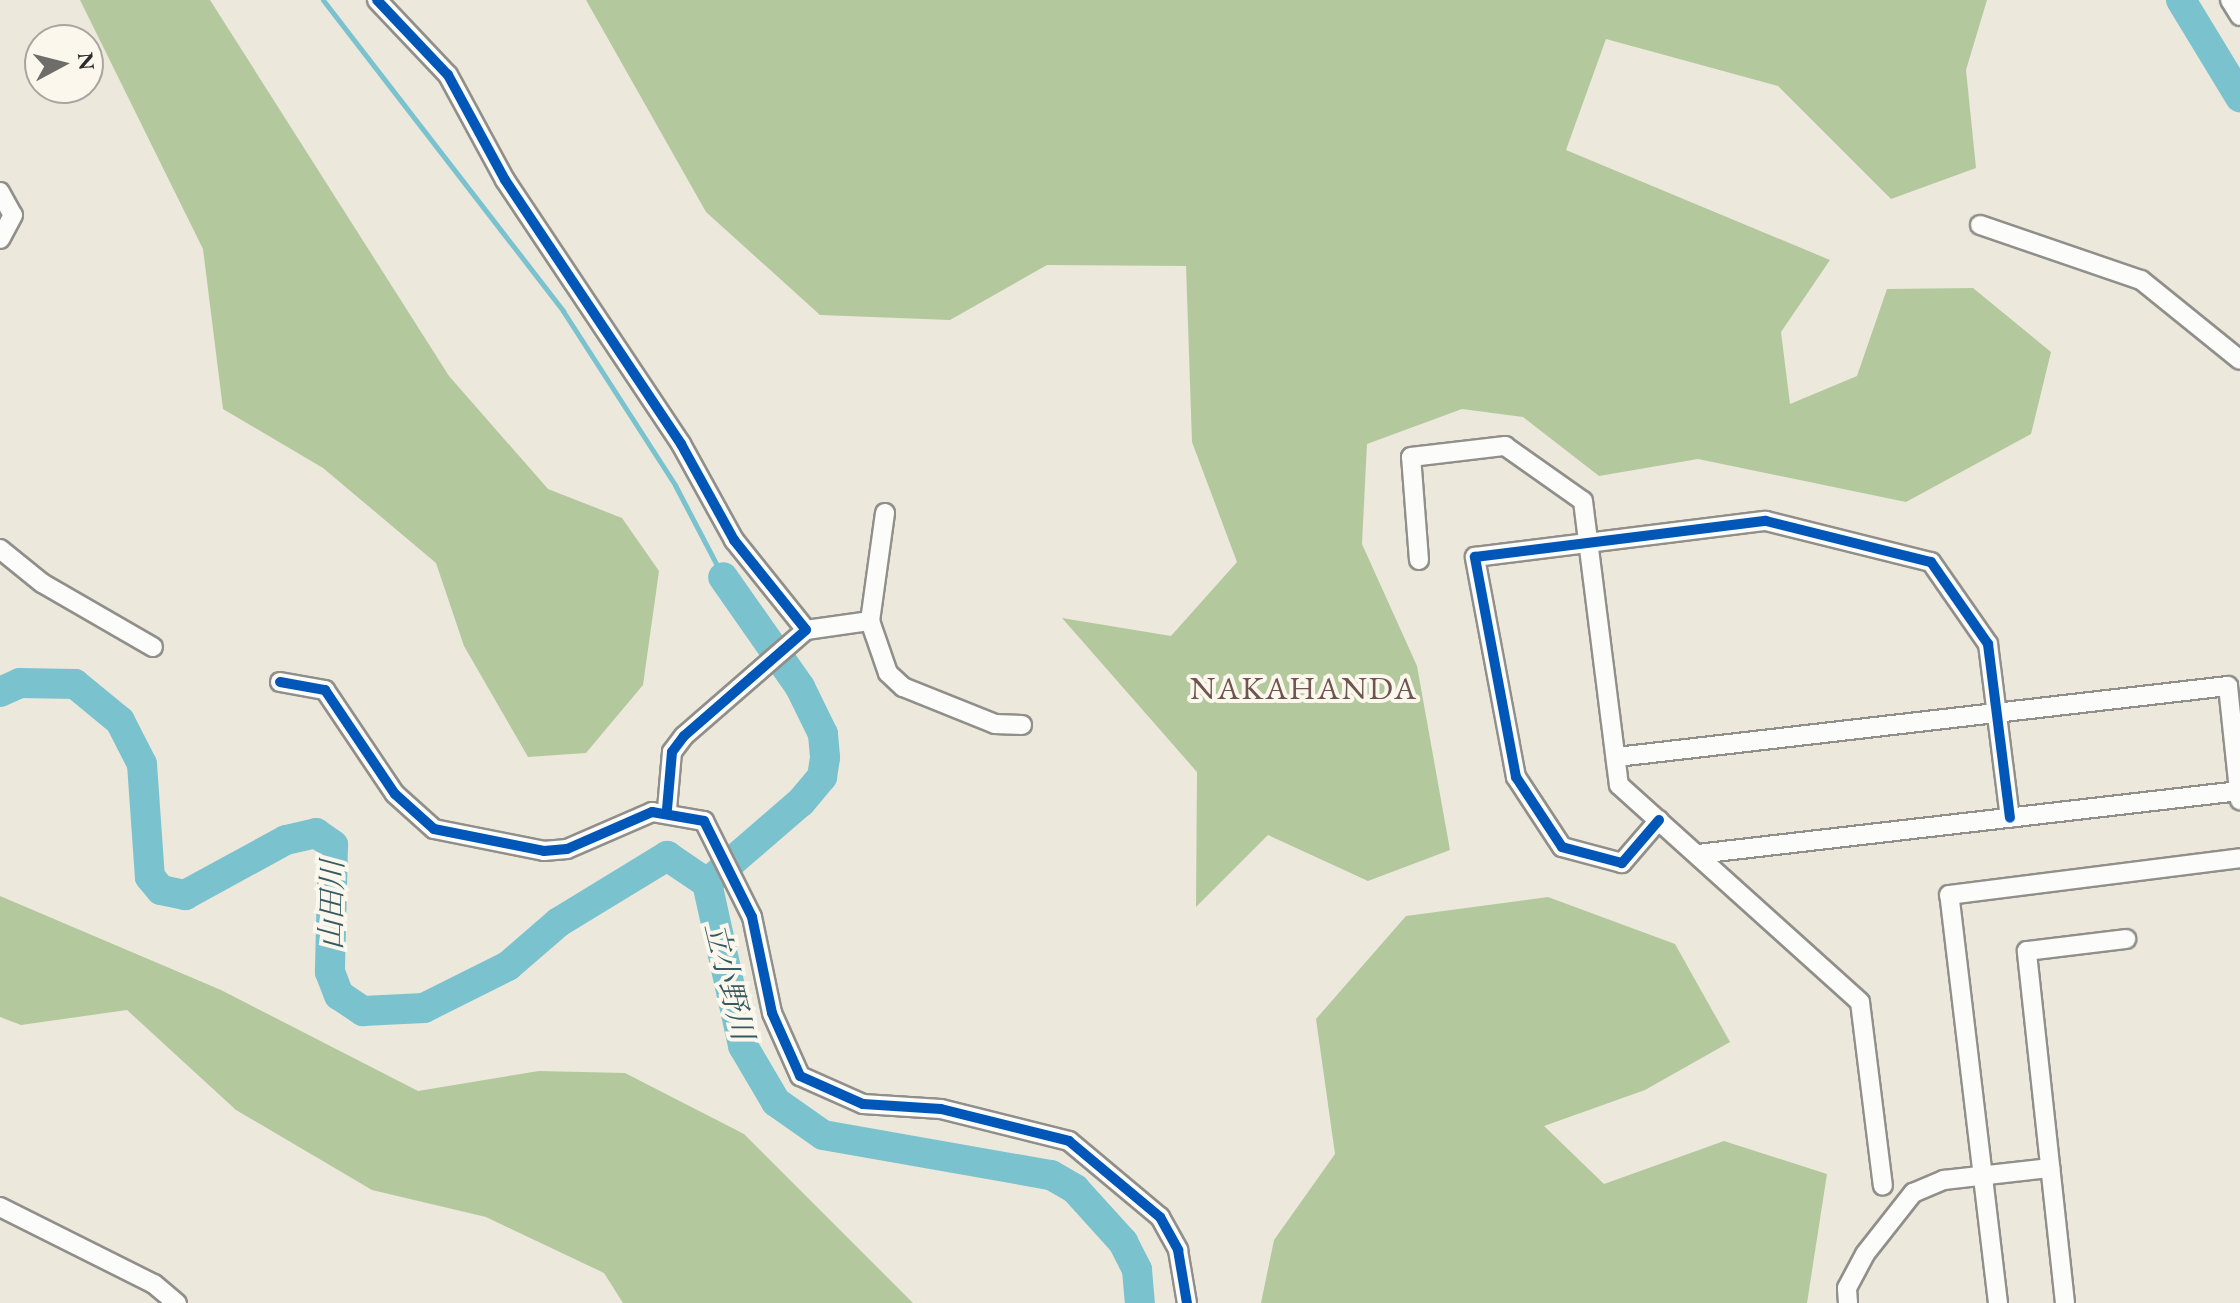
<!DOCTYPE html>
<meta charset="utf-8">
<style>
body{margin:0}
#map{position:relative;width:2240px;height:1303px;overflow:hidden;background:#ece8dc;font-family:"EB Garamond","Noto Serif JP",serif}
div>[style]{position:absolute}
.forest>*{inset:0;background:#b3c99d}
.stream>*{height:5px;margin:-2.5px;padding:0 2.5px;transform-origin:2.5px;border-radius:2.5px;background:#7bc2cf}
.river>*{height:30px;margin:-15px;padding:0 15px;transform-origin:15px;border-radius:15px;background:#7bc2cf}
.roads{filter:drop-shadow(2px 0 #918f8a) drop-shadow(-2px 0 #918f8a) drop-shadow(0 2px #918f8a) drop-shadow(0 -2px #918f8a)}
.minor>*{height:18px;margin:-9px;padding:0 9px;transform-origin:9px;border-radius:9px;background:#fcfcfa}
.cycleway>*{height:10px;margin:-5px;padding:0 5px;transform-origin:5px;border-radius:5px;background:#0057b8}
span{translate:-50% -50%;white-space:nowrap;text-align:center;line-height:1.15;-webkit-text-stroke:8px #fbf7ec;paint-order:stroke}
.water-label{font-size:30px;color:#365a62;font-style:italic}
.quarter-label{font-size:32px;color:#6f5551;letter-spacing:2px}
.north{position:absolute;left:24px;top:24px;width:80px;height:80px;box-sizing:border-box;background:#fbf7ec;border:2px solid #a8a59f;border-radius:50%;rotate:83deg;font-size:22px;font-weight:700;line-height:32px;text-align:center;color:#2b2b2b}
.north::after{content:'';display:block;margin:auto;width:28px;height:36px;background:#6f6d69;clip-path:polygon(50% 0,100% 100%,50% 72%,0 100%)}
</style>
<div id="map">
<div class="forest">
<i style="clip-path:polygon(80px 0,210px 0,449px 376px,548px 489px,622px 518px,659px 571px,643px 685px,586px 753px,528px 757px,464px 646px,436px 563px,323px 468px,223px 409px,203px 249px)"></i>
<i style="clip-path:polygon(586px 0,1987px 0,1966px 70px,1976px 168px,1891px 199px,1778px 86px,1606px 39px,1566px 150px,1830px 260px,1781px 332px,1790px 404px,1857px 376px,1887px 289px,1973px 288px,2051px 352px,2031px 434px,1906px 502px,1698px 459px,1599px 476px,1523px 417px,1462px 409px,1367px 444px,1362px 544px,1417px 666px,1450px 850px,1368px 881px,1268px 835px,1196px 907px,1197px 772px,1062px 618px,1171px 636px,1237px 562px,1192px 442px,1186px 266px,1047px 265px,950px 320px,820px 315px,706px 212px)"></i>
<i style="clip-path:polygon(0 896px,221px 990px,418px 1091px,539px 1071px,625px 1073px,744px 1134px,913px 1303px,623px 1303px,604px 1273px,486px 1217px,372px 1190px,236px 1110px,127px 1010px,21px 1025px,0 1017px)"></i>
<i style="clip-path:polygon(1548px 897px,1675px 944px,1730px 1042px,1645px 1090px,1544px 1126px,1604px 1184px,1724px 1141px,1827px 1174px,1807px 1303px,1261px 1303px,1274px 1240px,1335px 1154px,1316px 1019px,1406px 916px)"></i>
</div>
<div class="stream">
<i style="left:323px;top:0;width:393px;rotate:52.3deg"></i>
<i style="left:563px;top:311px;width:207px;rotate:57.2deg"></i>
<i style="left:675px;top:485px;width:104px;rotate:62.4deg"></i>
</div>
<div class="river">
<i style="left:2181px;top:0;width:114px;rotate:58.7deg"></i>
<i style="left:0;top:692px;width:22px;rotate:-24deg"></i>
<i style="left:20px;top:683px;width:55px;rotate:1deg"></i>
<i style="left:75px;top:684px;width:58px;rotate:39.4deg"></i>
<i style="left:120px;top:721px;width:48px;rotate:62.9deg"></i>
<i style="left:142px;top:764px;width:113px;rotate:86deg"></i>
<i style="left:150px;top:877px;width:17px;rotate:50deg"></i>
<i style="left:161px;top:890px;width:25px;rotate:12deg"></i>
<i style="left:185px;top:895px;width:115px;rotate:-28.6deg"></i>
<i style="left:286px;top:840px;width:31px;rotate:-13deg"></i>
<i style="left:316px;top:833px;width:21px;rotate:35deg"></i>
<i style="left:333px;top:845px;width:127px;rotate:91.4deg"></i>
<i style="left:330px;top:972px;width:25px;rotate:69deg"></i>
<i style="left:339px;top:995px;width:29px;rotate:34deg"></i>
<i style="left:363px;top:1011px;width:61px;rotate:-2.8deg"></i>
<i style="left:424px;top:1008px;width:94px;rotate:-26.6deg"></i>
<i style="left:508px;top:966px;width:67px;rotate:-40.8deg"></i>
<i style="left:559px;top:922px;width:127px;rotate:-31.4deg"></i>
<i style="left:667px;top:856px;width:48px;rotate:34deg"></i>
<i style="left:707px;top:883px;width:167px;rotate:77.5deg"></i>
<i style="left:743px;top:1046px;width:65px;rotate:59.5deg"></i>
<i style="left:776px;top:1102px;width:57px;rotate:35.1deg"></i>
<i style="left:823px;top:1135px;width:231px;rotate:10deg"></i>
<i style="left:1051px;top:1175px;width:28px;rotate:30deg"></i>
<i style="left:1075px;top:1189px;width:72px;rotate:47.8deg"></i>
<i style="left:1123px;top:1242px;width:31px;rotate:63deg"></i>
<i style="left:1137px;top:1270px;width:33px;rotate:85deg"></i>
<i style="left:707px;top:883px;width:124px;rotate:-40.8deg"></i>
<i style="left:801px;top:802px;width:33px;rotate:-50deg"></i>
<i style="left:822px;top:777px;width:20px;rotate:-81deg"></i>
<i style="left:825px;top:757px;width:23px;rotate:-95deg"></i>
<i style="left:823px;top:734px;width:52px;rotate:-116.1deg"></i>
<i style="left:800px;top:687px;width:134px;rotate:-125deg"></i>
</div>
<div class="roads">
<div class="minor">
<i style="left:377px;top:0;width:103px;rotate:46.6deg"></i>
<i style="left:448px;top:75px;width:119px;rotate:61.5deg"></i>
<i style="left:505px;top:180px;width:317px;rotate:56.3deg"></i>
<i style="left:681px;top:444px;width:110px;rotate:61.1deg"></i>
<i style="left:734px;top:540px;width:115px;rotate:51.3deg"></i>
<i style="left:806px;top:630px;width:162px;rotate:139deg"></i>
<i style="left:684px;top:736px;width:20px;rotate:127deg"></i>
<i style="left:672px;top:752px;width:57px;rotate:95deg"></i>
<i style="left:2230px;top:0;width:19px;rotate:58deg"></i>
<i style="left:0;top:192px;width:26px;rotate:61deg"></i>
<i style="left:13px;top:215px;width:27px;rotate:118deg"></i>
<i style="left:1980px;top:225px;width:170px;rotate:18.9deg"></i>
<i style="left:2141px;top:280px;width:127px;rotate:38.9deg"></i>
<i style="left:885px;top:513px;width:109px;rotate:97.9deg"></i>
<i style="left:870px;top:621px;width:55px;rotate:70.9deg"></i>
<i style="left:888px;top:673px;width:21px;rotate:43deg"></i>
<i style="left:903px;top:687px;width:99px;rotate:21.9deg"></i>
<i style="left:995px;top:724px;width:27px;rotate:2deg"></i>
<i style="left:0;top:549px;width:54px;rotate:39deg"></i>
<i style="left:42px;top:583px;width:128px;rotate:30deg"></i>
<i style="left:1419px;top:560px;width:103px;rotate:-94.4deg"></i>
<i style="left:1411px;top:457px;width:95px;rotate:-6.7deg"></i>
<i style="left:1505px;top:446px;width:95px;rotate:35.2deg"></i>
<i style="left:1583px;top:501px;width:286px;rotate:82.8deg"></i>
<i style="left:1619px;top:785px;width:324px;rotate:42deg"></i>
<i style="left:1860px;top:1002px;width:185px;rotate:82.9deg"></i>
<i style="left:806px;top:630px;width:65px;rotate:-8deg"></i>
<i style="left:280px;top:682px;width:46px;rotate:10.1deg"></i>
<i style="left:325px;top:690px;width:125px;rotate:56.1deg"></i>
<i style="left:395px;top:794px;width:52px;rotate:41.9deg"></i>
<i style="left:434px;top:829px;width:112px;rotate:11.3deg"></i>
<i style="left:544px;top:851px;width:23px;rotate:-5deg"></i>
<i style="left:567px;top:849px;width:93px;rotate:-23.5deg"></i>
<i style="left:652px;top:812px;width:53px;rotate:9.8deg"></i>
<i style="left:704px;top:821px;width:107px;rotate:63.4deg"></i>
<i style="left:752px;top:917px;width:98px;rotate:78.2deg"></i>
<i style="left:772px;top:1013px;width:69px;rotate:66deg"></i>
<i style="left:800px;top:1076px;width:69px;rotate:24deg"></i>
<i style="left:863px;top:1104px;width:78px;rotate:3.7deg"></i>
<i style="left:941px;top:1109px;width:132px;rotate:14deg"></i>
<i style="left:1069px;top:1141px;width:119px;rotate:39.9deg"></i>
<i style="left:1160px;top:1217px;width:38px;rotate:61deg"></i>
<i style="left:1178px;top:1250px;width:54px;rotate:80.4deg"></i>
<i style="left:1617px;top:757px;width:615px;rotate:-6.63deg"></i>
<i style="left:2228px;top:686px;width:115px;rotate:84deg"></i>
<i style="left:1659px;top:820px;width:57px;rotate:130.7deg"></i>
<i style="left:1622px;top:863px;width:62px;rotate:-165.1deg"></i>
<i style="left:1562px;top:847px;width:84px;rotate:-123.3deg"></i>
<i style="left:1516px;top:777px;width:224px;rotate:-100.6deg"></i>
<i style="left:1475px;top:557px;width:293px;rotate:-7.1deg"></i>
<i style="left:1766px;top:521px;width:170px;rotate:14deg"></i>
<i style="left:1931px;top:562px;width:100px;rotate:55.2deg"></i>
<i style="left:1988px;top:644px;width:175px;rotate:82.8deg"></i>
<i style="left:1698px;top:854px;width:545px;rotate:-6.64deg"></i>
<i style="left:0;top:1207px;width:172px;rotate:26.6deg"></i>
<i style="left:154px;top:1284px;width:30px;rotate:40deg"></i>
<i style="left:1848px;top:1303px;width:15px;rotate:-94deg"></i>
<i style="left:1847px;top:1288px;width:38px;rotate:-62deg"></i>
<i style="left:1865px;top:1254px;width:78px;rotate:-51.8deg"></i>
<i style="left:1913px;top:1193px;width:34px;rotate:-23deg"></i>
<i style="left:1944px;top:1180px;width:107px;rotate:-6.5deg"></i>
<i style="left:1998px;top:1303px;width:411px;rotate:-96.8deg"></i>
<i style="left:1949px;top:895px;width:293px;rotate:-7.2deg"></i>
<i style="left:2065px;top:1303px;width:354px;rotate:-96.2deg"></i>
<i style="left:2027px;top:951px;width:100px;rotate:-6.9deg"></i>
</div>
</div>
<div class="cycleway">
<i style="left:377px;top:0;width:103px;rotate:46.6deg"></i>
<i style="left:448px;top:75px;width:119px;rotate:61.5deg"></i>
<i style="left:505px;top:180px;width:317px;rotate:56.3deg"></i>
<i style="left:681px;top:444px;width:110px;rotate:61.1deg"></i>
<i style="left:734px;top:540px;width:115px;rotate:51.3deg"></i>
<i style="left:806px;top:630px;width:162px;rotate:139deg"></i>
<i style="left:684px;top:736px;width:20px;rotate:127deg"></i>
<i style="left:672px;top:752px;width:57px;rotate:95deg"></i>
<i style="left:280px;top:682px;width:46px;rotate:10.1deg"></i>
<i style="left:325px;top:690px;width:125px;rotate:56.1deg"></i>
<i style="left:395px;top:794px;width:52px;rotate:41.9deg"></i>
<i style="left:434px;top:829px;width:112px;rotate:11.3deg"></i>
<i style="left:544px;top:851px;width:23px;rotate:-5deg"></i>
<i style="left:567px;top:849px;width:93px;rotate:-23.5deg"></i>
<i style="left:652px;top:812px;width:53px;rotate:9.8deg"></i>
<i style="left:704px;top:821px;width:107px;rotate:63.4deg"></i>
<i style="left:752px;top:917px;width:98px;rotate:78.2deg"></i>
<i style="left:772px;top:1013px;width:69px;rotate:66deg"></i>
<i style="left:800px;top:1076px;width:69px;rotate:24deg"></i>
<i style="left:863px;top:1104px;width:78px;rotate:3.7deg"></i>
<i style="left:941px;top:1109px;width:132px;rotate:14deg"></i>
<i style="left:1069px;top:1141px;width:119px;rotate:39.9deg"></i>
<i style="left:1160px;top:1217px;width:38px;rotate:61deg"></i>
<i style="left:1178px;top:1250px;width:54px;rotate:80.4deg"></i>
<i style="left:1659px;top:820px;width:57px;rotate:130.7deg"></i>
<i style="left:1622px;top:863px;width:62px;rotate:-165.1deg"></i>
<i style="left:1562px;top:847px;width:84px;rotate:-123.3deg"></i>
<i style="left:1516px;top:777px;width:224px;rotate:-100.6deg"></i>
<i style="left:1475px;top:557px;width:293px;rotate:-7.1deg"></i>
<i style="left:1766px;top:521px;width:170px;rotate:14deg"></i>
<i style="left:1931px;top:562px;width:100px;rotate:55.2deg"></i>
<i style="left:1988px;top:644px;width:175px;rotate:82.8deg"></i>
</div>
<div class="water-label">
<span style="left:332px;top:905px;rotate:-89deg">山田川</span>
<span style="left:729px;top:981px;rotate:76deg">立小野川</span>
</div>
<div class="quarter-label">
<span style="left:1304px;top:688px">NAKAHANDA</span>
</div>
<div class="north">N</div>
</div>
